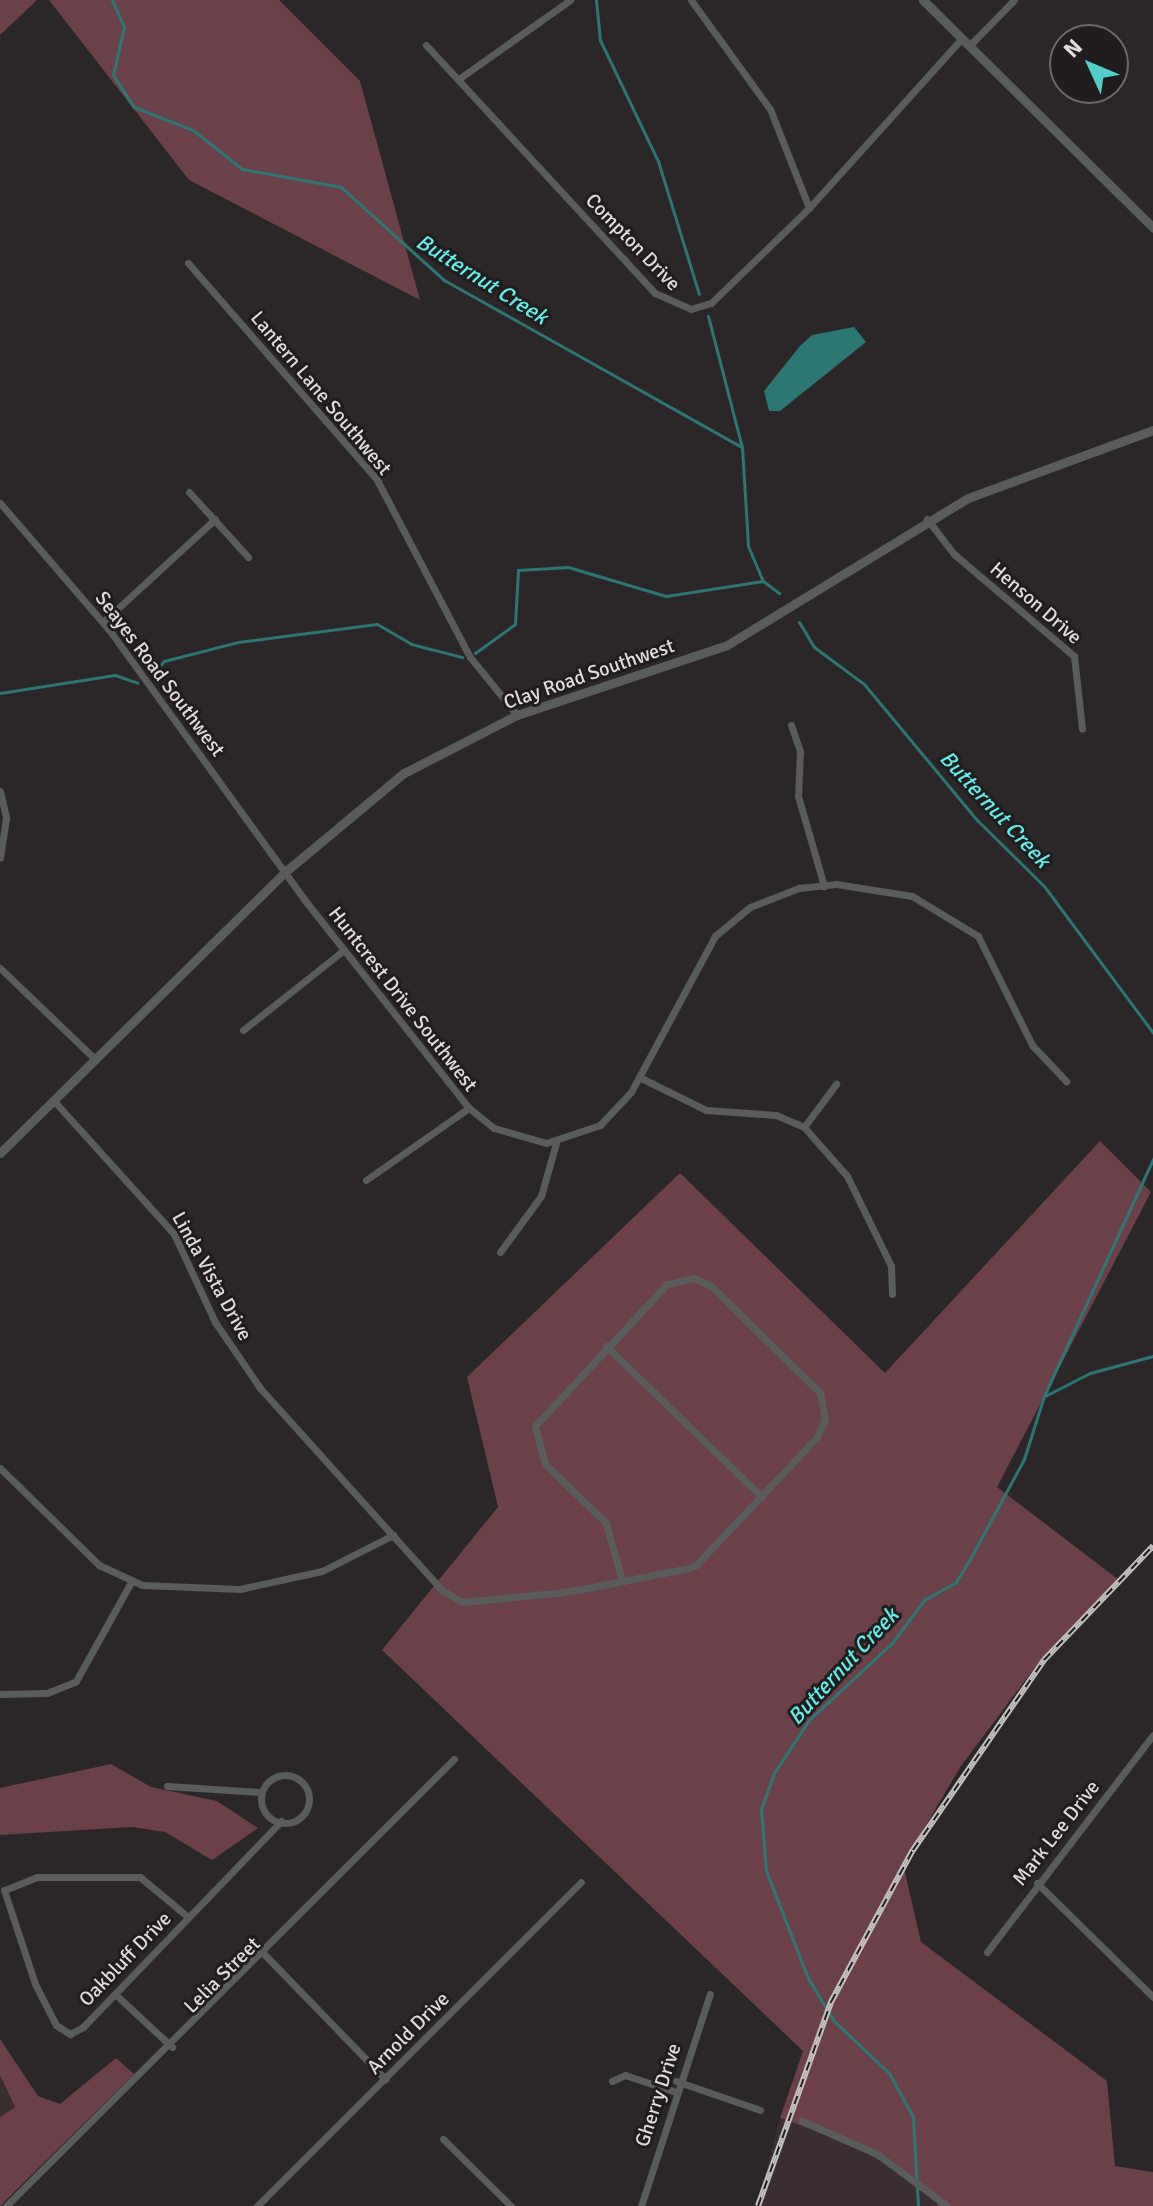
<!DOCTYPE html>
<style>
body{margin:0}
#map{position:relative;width:1153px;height:2206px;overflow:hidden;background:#2b2627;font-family:Signika,sans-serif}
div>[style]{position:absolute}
.built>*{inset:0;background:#3a2e30}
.green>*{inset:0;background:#6b4049}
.water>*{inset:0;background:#2c7774}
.stream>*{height:3px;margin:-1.5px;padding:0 1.5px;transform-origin:1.5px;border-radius:1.5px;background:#2c7774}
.minor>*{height:7px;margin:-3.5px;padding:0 3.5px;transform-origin:3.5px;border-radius:3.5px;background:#5a5c5c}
.minor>.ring{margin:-3.5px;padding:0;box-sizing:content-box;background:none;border:7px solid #5a5c5c;border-radius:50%}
.tertiary>*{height:9px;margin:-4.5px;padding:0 4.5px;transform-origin:4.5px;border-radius:4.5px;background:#5a5c5c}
.rail>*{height:6px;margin-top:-3px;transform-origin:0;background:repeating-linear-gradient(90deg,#211d1e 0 9px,#c4c1c1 0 18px);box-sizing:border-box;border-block:2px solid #c4c1c1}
span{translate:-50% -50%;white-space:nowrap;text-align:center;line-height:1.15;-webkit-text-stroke:6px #211d1e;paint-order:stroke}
.street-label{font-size:20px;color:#dfdcdc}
.water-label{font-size:22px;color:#61eee9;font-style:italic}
.north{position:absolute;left:1049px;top:24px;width:80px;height:80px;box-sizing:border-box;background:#211d1e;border:2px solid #6d696a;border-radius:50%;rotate:314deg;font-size:22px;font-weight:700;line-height:32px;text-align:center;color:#dfdcdc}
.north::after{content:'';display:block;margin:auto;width:28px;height:36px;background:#53cdc9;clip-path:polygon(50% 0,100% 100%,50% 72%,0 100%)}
</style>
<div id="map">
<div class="built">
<i style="clip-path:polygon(0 2075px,15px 2107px,0 2117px)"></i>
<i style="clip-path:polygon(780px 2118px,851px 2143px,940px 2198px,937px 2206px,757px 2206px)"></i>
</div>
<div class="green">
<i style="clip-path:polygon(0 0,37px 0,0 35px)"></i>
<i style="clip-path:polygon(49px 0,279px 0,360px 81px,420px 300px,189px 180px)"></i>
<i style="clip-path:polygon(1100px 1141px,1151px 1192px,997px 1487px,1119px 1580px,1036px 1666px,961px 1766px,903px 1864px,921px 1942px,1107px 2081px,1115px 2166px,1153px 2172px,1153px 2206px,937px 2206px,940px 2198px,851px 2143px,780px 2118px,803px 2051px,382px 1650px,498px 1507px,467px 1377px,680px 1173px,885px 1373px)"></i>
<i style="clip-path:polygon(111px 1764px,151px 1787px,217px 1801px,258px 1828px,212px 1860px,165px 1832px,132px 1827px,0 1835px,0 1788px)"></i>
<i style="clip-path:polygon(0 2039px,38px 2096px,60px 2104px,116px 2058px,134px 2074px,0 2206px,0 2117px,15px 2107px,0 2075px)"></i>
</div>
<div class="water">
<i style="clip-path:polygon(854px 327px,866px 342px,780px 411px,769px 411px,764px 391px,800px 346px,812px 335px)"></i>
</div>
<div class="stream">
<i style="left:112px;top:0;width:30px;rotate:66deg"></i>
<i style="left:124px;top:27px;width:49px;rotate:102.9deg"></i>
<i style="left:113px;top:75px;width:38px;rotate:57deg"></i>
<i style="left:134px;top:107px;width:63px;rotate:21.3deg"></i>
<i style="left:193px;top:130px;width:63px;rotate:38.5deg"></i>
<i style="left:242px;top:169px;width:101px;rotate:10.3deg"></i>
<i style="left:341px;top:187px;width:139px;rotate:42.1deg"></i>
<i style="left:444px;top:280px;width:342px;rotate:29.3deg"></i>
<i style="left:596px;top:0;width:40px;rotate:84.3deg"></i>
<i style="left:600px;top:40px;width:134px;rotate:64.4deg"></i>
<i style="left:658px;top:161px;width:139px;rotate:72.9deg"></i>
<i style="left:708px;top:316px;width:135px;rotate:75.5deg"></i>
<i style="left:742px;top:447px;width:99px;rotate:86.5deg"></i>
<i style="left:748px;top:546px;width:38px;rotate:67deg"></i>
<i style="left:763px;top:581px;width:20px;rotate:37deg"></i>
<i style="left:799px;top:622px;width:29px;rotate:59deg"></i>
<i style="left:814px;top:647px;width:62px;rotate:36.5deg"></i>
<i style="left:864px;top:684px;width:177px;rotate:50.3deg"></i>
<i style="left:977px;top:820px;width:94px;rotate:44.6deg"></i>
<i style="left:1044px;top:886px;width:183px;rotate:53.4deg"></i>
<i style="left:475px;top:653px;width:49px;rotate:-35.9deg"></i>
<i style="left:515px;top:624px;width:54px;rotate:-86.8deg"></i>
<i style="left:518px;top:570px;width:50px;rotate:-3.4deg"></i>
<i style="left:568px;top:567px;width:102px;rotate:16.5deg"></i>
<i style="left:666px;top:596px;width:98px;rotate:-8.8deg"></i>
<i style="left:152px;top:674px;width:18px;rotate:-47deg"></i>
<i style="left:164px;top:661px;width:76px;rotate:-14.4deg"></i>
<i style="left:238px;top:642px;width:140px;rotate:-7.4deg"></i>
<i style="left:377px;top:624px;width:39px;rotate:30deg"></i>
<i style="left:411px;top:644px;width:53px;rotate:14.3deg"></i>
<i style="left:0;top:693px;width:116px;rotate:-8.9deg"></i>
<i style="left:115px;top:675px;width:24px;rotate:19deg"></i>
<i style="left:1045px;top:1396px;width:51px;rotate:-27.1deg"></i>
<i style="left:1090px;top:1373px;width:65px;rotate:-15.1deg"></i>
<i style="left:918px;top:2206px;width:89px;rotate:-93.2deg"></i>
<i style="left:913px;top:2117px;width:50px;rotate:-118.6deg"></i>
<i style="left:889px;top:2073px;width:76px;rotate:-136.6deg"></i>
<i style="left:834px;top:2021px;width:50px;rotate:-121.2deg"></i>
<i style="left:808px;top:1978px;width:115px;rotate:-111.4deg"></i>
<i style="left:766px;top:1871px;width:62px;rotate:-94.6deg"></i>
<i style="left:761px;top:1809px;width:38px;rotate:-70deg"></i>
<i style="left:774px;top:1773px;width:64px;rotate:-56.6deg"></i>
<i style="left:809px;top:1720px;width:113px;rotate:-42.9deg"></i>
<i style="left:892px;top:1643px;width:54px;rotate:-53.3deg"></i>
<i style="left:924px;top:1600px;width:37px;rotate:-29deg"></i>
<i style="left:956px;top:1582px;width:27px;rotate:-59deg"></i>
<i style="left:970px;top:1559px;width:114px;rotate:-61.6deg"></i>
<i style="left:1024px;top:1459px;width:66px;rotate:-72.4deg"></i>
<i style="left:1044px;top:1396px;width:261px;rotate:-65.3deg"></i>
</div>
<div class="minor">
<i style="left:691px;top:0;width:135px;rotate:54.1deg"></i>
<i style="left:770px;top:109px;width:106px;rotate:68.5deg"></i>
<i style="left:426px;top:45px;width:338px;rotate:47.3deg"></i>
<i style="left:655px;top:293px;width:39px;rotate:24deg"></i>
<i style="left:691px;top:309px;width:21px;rotate:-17deg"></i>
<i style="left:711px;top:303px;width:136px;rotate:-44.1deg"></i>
<i style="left:809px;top:208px;width:227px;rotate:-48deg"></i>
<i style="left:969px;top:46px;width:64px;rotate:-45.6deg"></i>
<i style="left:460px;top:78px;width:135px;rotate:-35.3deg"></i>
<i style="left:188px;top:263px;width:288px;rotate:48.9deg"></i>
<i style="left:377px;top:480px;width:200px;rotate:62.3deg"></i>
<i style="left:470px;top:657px;width:75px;rotate:51deg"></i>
<i style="left:189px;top:492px;width:88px;rotate:47.8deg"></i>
<i style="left:0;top:503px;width:169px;rotate:49.3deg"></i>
<i style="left:110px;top:631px;width:336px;rotate:54.1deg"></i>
<i style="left:307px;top:903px;width:261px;rotate:51.7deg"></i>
<i style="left:469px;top:1108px;width:32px;rotate:39deg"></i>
<i style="left:494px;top:1128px;width:54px;rotate:16.1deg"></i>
<i style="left:546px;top:1143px;width:57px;rotate:-18.4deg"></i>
<i style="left:600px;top:1125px;width:45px;rotate:-46.8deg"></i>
<i style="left:631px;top:1092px;width:177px;rotate:-61.7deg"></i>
<i style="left:715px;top:936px;width:45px;rotate:-39.6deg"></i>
<i style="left:750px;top:907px;width:53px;rotate:-21.2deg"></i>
<i style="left:799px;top:888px;width:37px;rotate:-6deg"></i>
<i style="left:836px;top:884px;width:77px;rotate:9deg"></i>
<i style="left:912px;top:896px;width:77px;rotate:31.2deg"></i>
<i style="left:978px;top:936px;width:122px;rotate:63.6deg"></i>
<i style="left:1032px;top:1045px;width:50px;rotate:46.6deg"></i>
<i style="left:927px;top:519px;width:44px;rotate:52.4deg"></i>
<i style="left:954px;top:554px;width:157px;rotate:40.4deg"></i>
<i style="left:1074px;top:656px;width:73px;rotate:83.7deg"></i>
<i style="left:103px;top:622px;width:152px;rotate:-42.6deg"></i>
<i style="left:791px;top:725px;width:28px;rotate:71deg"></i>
<i style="left:800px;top:751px;width:45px;rotate:92.5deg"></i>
<i style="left:798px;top:796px;width:94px;rotate:73.9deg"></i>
<i style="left:0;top:791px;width:28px;rotate:77deg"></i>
<i style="left:6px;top:818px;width:40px;rotate:98.5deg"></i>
<i style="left:0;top:968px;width:133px;rotate:43.8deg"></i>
<i style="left:243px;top:1030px;width:129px;rotate:-38.4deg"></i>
<i style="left:639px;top:1077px;width:75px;rotate:26.2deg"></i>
<i style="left:706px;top:1110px;width:70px;rotate:4.1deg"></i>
<i style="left:776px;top:1115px;width:30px;rotate:23deg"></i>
<i style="left:804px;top:1127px;width:65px;rotate:48.7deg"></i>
<i style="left:847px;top:1176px;width:100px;rotate:63.9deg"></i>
<i style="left:891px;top:1266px;width:28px;rotate:88deg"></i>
<i style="left:54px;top:1101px;width:179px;rotate:47.9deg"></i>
<i style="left:174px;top:1234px;width:97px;rotate:65deg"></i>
<i style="left:215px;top:1322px;width:80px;rotate:55.7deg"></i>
<i style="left:260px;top:1388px;width:272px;rotate:48deg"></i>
<i style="left:442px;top:1590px;width:23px;rotate:31deg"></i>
<i style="left:462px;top:1602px;width:94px;rotate:-5.5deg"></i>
<i style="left:556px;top:1593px;width:37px;rotate:-9deg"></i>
<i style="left:593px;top:1587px;width:98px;rotate:-11.2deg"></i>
<i style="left:689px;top:1568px;width:8px;rotate:-23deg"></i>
<i style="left:696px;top:1565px;width:176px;rotate:-46.6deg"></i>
<i style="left:817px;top:1437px;width:20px;rotate:-66deg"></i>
<i style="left:825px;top:1419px;width:26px;rotate:-101deg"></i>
<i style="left:820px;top:1393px;width:153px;rotate:-135.5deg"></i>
<i style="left:711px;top:1286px;width:19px;rotate:-155deg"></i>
<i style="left:694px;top:1278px;width:28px;rotate:167deg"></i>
<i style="left:667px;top:1284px;width:194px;rotate:132.9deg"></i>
<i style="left:535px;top:1426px;width:39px;rotate:75deg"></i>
<i style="left:545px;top:1464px;width:85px;rotate:44deg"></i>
<i style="left:606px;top:1523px;width:60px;rotate:74.6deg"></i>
<i style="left:804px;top:1127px;width:54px;rotate:-53.3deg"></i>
<i style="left:366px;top:1180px;width:126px;rotate:-35deg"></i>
<i style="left:500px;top:1252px;width:69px;rotate:-53.8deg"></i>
<i style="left:541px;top:1196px;width:55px;rotate:-74.2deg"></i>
<i style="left:606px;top:1346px;width:217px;rotate:44.1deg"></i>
<i style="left:0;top:1468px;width:139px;rotate:44.4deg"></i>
<i style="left:99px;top:1565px;width:47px;rotate:24.9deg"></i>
<i style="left:142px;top:1585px;width:98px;rotate:2.3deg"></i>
<i style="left:240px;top:1589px;width:84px;rotate:-12.4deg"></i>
<i style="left:322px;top:1571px;width:80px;rotate:-26.9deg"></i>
<i style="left:0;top:1694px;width:47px;rotate:-1.2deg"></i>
<i style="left:47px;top:1693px;width:31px;rotate:-22deg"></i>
<i style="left:76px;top:1681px;width:113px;rotate:-60.9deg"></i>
<i class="ring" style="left:261px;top:1775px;width:41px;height:41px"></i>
<i style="left:167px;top:1786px;width:92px;rotate:3.7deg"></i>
<i style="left:1037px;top:1883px;width:163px;rotate:44.5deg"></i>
<i style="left:188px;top:1917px;width:62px;rotate:-140.2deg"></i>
<i style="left:140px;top:1877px;width:103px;rotate:180deg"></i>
<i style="left:37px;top:1877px;width:35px;rotate:158deg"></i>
<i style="left:4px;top:1890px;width:99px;rotate:71.7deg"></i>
<i style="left:35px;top:1984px;width:46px;rotate:62.9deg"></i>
<i style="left:56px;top:2025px;width:17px;rotate:33deg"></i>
<i style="left:70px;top:2034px;width:15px;rotate:-28deg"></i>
<i style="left:83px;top:2027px;width:286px;rotate:-46.1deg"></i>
<i style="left:987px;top:1952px;width:273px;rotate:-52.6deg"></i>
<i style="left:265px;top:1955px;width:173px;rotate:45.9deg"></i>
<i style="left:115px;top:1994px;width:78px;rotate:42.9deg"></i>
<i style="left:612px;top:2081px;width:14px;rotate:-25deg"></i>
<i style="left:625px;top:2075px;width:51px;rotate:18.4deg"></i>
<i style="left:676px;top:2081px;width:89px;rotate:19deg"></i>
<i style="left:802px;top:2121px;width:82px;rotate:23.7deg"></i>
<i style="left:877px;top:2154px;width:87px;rotate:36.6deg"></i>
<i style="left:443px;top:2139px;width:95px;rotate:44.6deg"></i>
<i style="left:6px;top:2206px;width:633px;rotate:-44.94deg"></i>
<i style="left:257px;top:2206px;width:458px;rotate:-45deg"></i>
<i style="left:641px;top:2206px;width:223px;rotate:-72deg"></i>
</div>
<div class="tertiary">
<i style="left:923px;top:0;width:324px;rotate:44.7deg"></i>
<i style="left:0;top:1153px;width:400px;rotate:-44.6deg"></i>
<i style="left:285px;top:872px;width:155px;rotate:-39.8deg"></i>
<i style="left:404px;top:773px;width:127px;rotate:-27.2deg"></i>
<i style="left:517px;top:715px;width:221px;rotate:-18.4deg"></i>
<i style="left:727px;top:645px;width:282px;rotate:-31.4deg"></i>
<i style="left:968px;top:498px;width:197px;rotate:-20.2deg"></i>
</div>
<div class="rail">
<i style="left:758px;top:2206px;width:217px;rotate:-70.3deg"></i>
<i style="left:831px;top:2002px;width:173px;rotate:-61.7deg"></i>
<i style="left:913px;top:1850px;width:231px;rotate:-55.4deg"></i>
<i style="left:1044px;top:1660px;width:158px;rotate:-46.3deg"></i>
</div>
<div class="street-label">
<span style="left:633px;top:242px;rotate:46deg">Compton Drive</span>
<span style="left:321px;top:393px;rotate:50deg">Lantern Lane Southwest</span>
<span style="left:1036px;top:603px;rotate:41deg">Henson Drive</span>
<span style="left:160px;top:674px;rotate:53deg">Seayes Road Southwest</span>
<span style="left:589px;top:674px;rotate:-19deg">Clay Road Southwest</span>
<span style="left:403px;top:999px;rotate:52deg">Huntcrest Drive Southwest</span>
<span style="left:212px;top:1276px;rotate:61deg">Linda Vista Drive</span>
<span style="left:1056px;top:1833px;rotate:-52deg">Mark Lee Drive</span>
<span style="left:125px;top:1959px;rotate:-46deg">Oakbluff Drive</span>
<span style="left:222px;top:1975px;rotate:-45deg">Lelia Street</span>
<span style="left:408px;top:2033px;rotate:-45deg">Arnold Drive</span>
<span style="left:658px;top:2095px;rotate:-72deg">Gherry Drive</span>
</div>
<div class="water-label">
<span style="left:482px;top:279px;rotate:32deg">Butternut Creek</span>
<span style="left:995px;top:809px;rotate:47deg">Butternut Creek</span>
<span style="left:843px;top:1666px;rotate:-47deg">Butternut Creek</span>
</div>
<div class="north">N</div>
</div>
